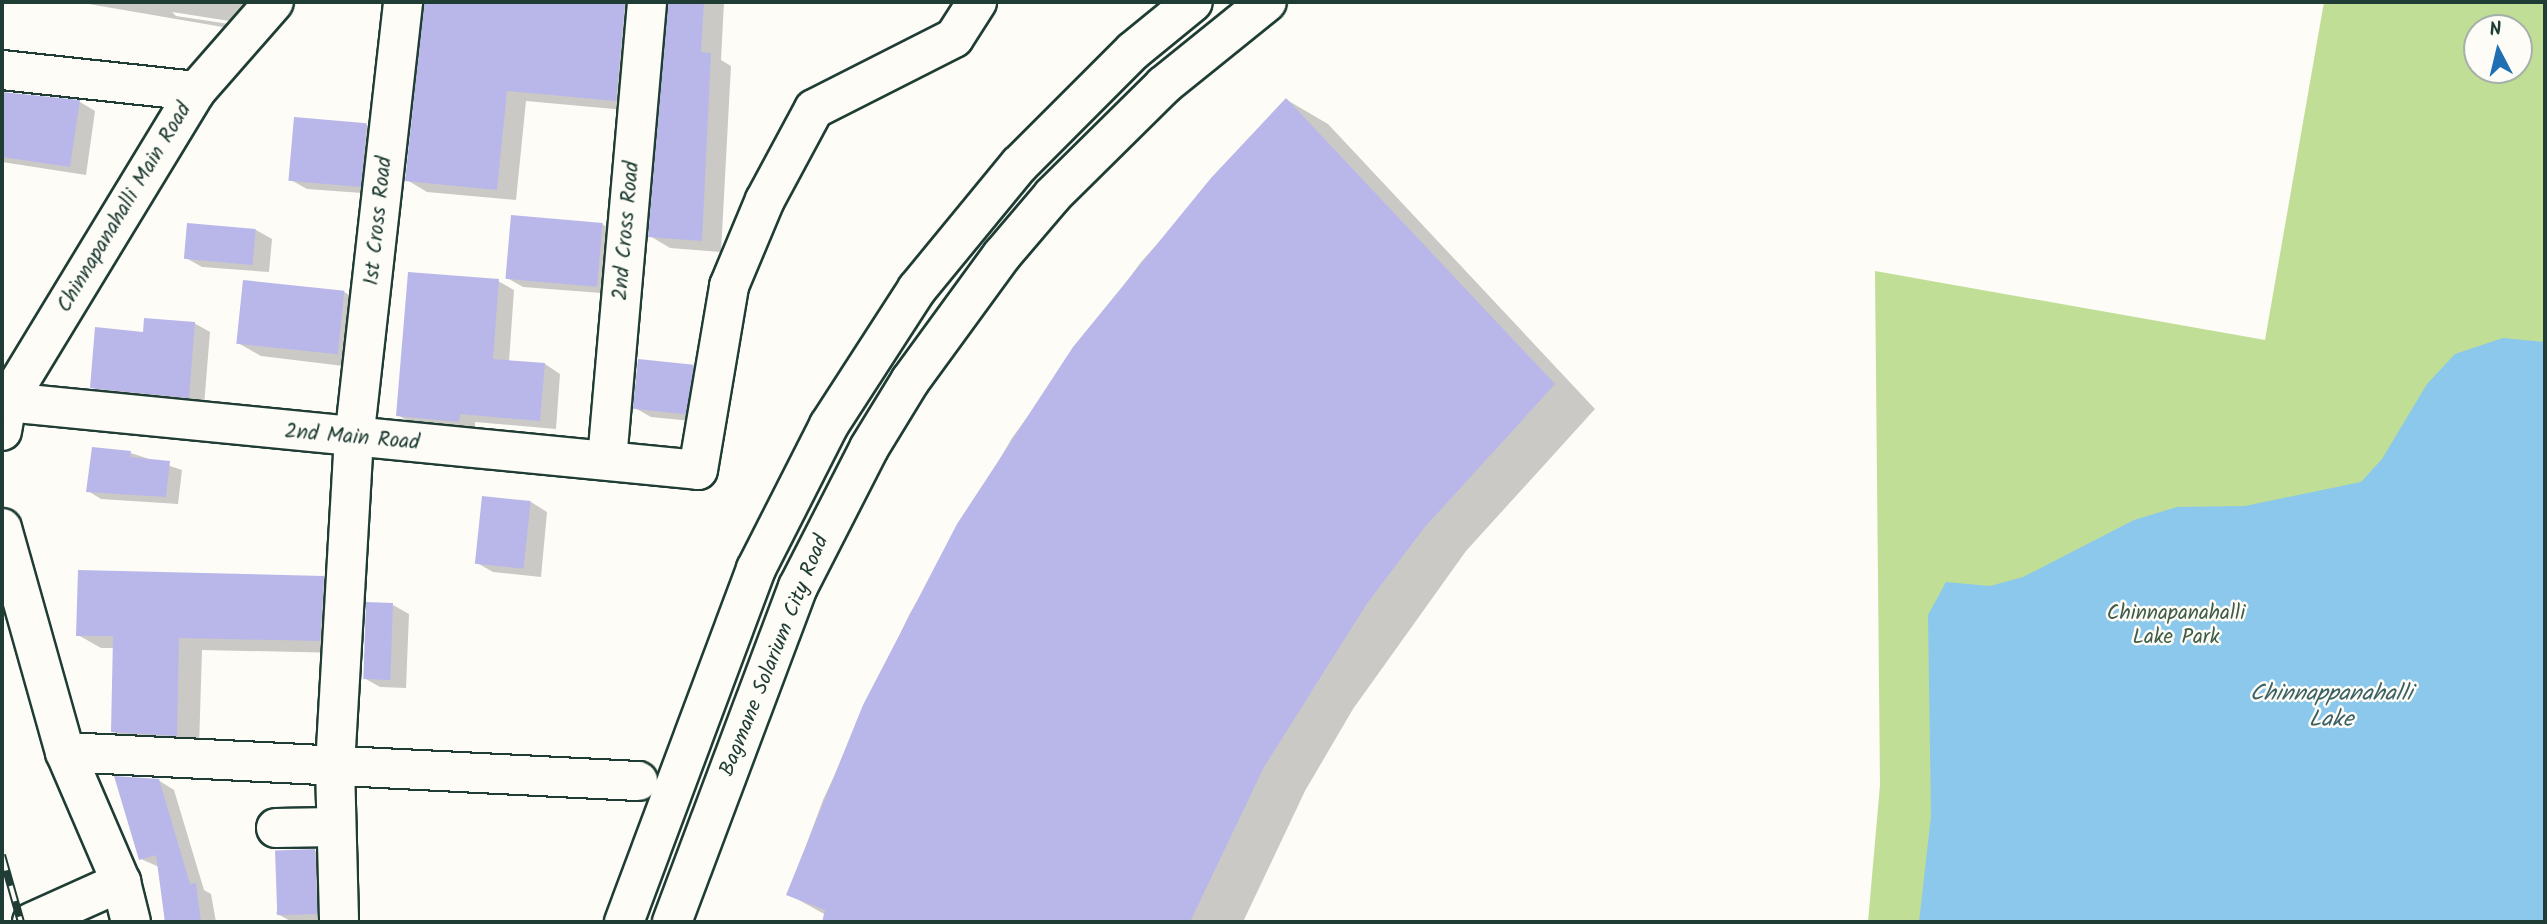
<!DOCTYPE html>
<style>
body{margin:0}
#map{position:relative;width:2547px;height:924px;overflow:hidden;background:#fdfcf7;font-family:Kalam,sans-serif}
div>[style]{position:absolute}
.green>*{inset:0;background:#c0de96}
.water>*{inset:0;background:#8bc8eb}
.shadow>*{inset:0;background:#0003}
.building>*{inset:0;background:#b9b7e9;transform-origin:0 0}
.roads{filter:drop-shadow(2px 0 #1f3d34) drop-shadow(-2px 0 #1f3d34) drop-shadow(0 2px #1f3d34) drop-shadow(0 -2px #1f3d34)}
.street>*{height:38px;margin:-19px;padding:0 19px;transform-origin:19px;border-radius:19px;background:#fdfcf7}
.secondary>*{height:38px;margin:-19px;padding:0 19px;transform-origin:19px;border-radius:19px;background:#fdfcf7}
.rail>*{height:8px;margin-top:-4px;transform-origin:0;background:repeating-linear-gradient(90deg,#fdfcf7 0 16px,#1f3d34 0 32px);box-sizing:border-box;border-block:2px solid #1f3d34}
span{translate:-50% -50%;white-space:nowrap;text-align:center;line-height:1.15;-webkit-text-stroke:5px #fdfcf7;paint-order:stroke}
.street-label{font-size:21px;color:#1f3d34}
.park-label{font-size:21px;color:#3f5d48}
.water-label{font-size:23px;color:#3a6062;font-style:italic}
.frame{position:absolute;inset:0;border:4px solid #1f3d34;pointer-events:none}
.north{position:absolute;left:2463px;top:14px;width:70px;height:70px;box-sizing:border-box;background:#fdfcf7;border:2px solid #a4b0a9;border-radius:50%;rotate:353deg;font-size:19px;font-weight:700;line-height:28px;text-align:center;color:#1f3d34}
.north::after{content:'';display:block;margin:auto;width:24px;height:32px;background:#1f6fb2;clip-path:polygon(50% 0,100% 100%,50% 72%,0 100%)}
</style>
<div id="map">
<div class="green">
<i style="clip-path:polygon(evenodd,2324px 2px,2545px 2px,2545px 922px,1868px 922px,1880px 785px,1875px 271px,2265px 340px,2324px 2px,2477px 28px,2519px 28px,2519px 70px,2477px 70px,2477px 28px)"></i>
</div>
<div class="water">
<i style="clip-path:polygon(2503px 338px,2545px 342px,2545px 922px,1919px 922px,1931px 816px,1928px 615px,1946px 582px,1990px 586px,2023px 577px,2134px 520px,2177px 507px,2245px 506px,2361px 482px,2382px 459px,2427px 384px,2455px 354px)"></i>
</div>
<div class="shadow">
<i style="clip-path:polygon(evenodd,77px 2px,257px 2px,246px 31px,77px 2px,172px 12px,236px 22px,236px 25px,176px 16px,172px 12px)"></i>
<i style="clip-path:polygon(423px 2px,651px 2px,636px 111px,526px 101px,516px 200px,427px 192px,407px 180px)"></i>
<i style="clip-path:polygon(670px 2px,724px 2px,721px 60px,731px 66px,721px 252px,670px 248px,650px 236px)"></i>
<i style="clip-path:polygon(2px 94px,80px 102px,95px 111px,86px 175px,2px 162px)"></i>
<i style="clip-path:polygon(1287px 100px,1328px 124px,1595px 409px,1466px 551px,1353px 709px,1305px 791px,1243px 922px,824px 922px,826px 915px,788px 894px,823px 800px,909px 615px,1012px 438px,1141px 262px)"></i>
<i style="clip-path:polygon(295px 119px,367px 125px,383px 134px,376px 194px,307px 189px,291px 180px)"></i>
<i style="clip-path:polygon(602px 224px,618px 234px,614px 294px,523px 287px,507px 278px)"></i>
<i style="clip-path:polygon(256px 230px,272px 239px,269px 272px,202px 267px,186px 258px)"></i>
<i style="clip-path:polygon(498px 281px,514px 290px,509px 362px,545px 364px,560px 374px,556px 429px,475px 422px,475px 430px,414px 425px,398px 415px)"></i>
<i style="clip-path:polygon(344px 292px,367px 305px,360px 368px,261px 356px,238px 343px)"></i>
<i style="clip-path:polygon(194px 323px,210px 332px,204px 406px,108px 396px,92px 387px)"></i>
<i style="clip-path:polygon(693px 366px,709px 375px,701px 422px,651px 417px,635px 408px)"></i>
<i style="clip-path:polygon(131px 453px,182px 470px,178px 504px,101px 499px,88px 491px)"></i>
<i style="clip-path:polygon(531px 502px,547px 512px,541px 577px,493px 572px,477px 563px)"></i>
<i style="clip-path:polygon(324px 578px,347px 591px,343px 653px,202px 650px,199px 748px,136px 745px,113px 731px,115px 648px,101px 648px,78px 635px)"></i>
<i style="clip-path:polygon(393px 605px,409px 614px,406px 688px,380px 687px,364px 678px)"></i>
<i style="clip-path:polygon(158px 780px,174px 790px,204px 890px,211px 894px,216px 922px,165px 922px,159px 867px,141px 859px)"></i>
<i style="clip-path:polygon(315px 851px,331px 860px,332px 922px,292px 922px,276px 913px)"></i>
</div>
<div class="building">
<i style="clip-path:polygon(424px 2px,625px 2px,616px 101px,507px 91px,497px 190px,405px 181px)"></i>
<i style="clip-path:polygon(668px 2px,704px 2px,701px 52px,711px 53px,702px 241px,648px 237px)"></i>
<i style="clip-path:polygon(2px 92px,80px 100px,70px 167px,2px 157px)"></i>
<i style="clip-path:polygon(1286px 98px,1555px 384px,1424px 528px,1366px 605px,1264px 767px,1190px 922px,822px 922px,825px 910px,786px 895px,863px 705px,957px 524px,1073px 347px,1211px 178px)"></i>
<i style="left:294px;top:117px;width:73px;height:64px;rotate:5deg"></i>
<i style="left:511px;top:215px;width:92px;height:64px;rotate:5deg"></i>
<i style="left:187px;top:223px;width:69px;height:36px;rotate:5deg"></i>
<i style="clip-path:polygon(408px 272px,499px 279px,493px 359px,545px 363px,540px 421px,460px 414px,459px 422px,396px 416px)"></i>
<i style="left:243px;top:280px;width:102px;height:64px;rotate:6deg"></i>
<i style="clip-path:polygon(144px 318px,195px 322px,189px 398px,90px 388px,95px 327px,143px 332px)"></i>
<i style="left:638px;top:359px;width:56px;height:50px;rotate:6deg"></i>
<i style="clip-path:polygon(92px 447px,131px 451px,130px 457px,170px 461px,166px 497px,86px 492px)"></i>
<i style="left:482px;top:496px;width:49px;height:68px;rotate:6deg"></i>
<i style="clip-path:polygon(78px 570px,324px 576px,320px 641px,179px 638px,177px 736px,111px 732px,113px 636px,76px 636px)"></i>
<i style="left:366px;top:602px;width:27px;height:77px;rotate:2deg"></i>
<i style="clip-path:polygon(114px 776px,159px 779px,190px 884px,196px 883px,201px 922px,165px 922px,156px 855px,139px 860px)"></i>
<i style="left:315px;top:849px;width:65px;height:40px;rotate:88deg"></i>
</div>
<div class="roads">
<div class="street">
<i style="left:2px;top:70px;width:195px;rotate:6.2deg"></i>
<i style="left:2px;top:393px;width:10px;rotate:61deg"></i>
<i style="left:7px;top:402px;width:694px;rotate:5.62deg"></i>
<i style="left:698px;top:470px;width:187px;rotate:-80.4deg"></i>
<i style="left:729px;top:286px;width:93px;rotate:-67.3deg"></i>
<i style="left:765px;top:200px;width:103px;rotate:-61.7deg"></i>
<i style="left:814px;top:109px;width:157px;rotate:-26.9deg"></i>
<i style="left:954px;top:38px;width:43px;rotate:-57.4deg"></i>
<i style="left:607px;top:460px;width:460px;rotate:-85deg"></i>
<i style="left:65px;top:752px;width:574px;rotate:2.9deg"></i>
<i style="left:276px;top:828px;width:59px;rotate:-1deg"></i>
<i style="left:339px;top:919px;width:153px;rotate:-91.5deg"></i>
<i style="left:335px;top:766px;width:327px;rotate:-86.7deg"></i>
<i style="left:354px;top:440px;width:441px;rotate:-83.6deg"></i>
</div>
<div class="secondary">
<i style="left:2px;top:431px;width:29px;rotate:-80deg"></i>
<i style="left:7px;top:402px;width:364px;rotate:-58.7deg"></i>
<i style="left:196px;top:91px;width:118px;rotate:-48.8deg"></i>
<i style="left:2px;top:528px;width:233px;rotate:74.3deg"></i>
<i style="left:65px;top:752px;width:142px;rotate:66.7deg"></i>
<i style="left:121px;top:882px;width:41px;rotate:76deg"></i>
<i style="left:32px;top:922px;width:98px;rotate:-24.2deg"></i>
<i style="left:624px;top:922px;width:377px;rotate:-69.5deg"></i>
<i style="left:756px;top:569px;width:161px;rotate:-63.1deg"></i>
<i style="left:829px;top:425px;width:162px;rotate:-57.1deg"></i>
<i style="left:917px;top:289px;width:161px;rotate:-50.6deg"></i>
<i style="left:1019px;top:165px;width:161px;rotate:-45deg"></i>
<i style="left:1133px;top:51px;width:77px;rotate:-39.2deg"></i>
<i style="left:672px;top:922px;width:358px;rotate:-69.4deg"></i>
<i style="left:798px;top:587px;width:156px;rotate:-62.9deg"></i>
<i style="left:869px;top:448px;width:79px;rotate:-58.5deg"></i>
<i style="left:910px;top:381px;width:156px;rotate:-53.9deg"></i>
<i style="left:1002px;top:255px;width:79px;rotate:-49.6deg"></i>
<i style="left:1053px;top:195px;width:156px;rotate:-44.7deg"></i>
<i style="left:1164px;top:85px;width:132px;rotate:-38.9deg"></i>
</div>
</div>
<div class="rail">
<i style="left:2px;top:855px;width:70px;rotate:74.2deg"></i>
</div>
<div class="street-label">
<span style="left:125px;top:208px;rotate:-59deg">Chinnapanahalli Main Road</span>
<span style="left:379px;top:221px;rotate:-84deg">1st Cross Road</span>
<span style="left:627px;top:231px;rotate:-85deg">2nd Cross Road</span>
<span style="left:352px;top:438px;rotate:5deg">2nd Main Road</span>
<span style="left:775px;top:656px;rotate:-68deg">Bagmane Solarium City Road</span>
</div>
<div class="park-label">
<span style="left:2176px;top:626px">Chinnapanahalli<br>Lake Park</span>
</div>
<div class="water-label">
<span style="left:2331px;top:707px">Chinnappanahalli<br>Lake</span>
</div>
<div class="frame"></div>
<div class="north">N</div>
</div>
